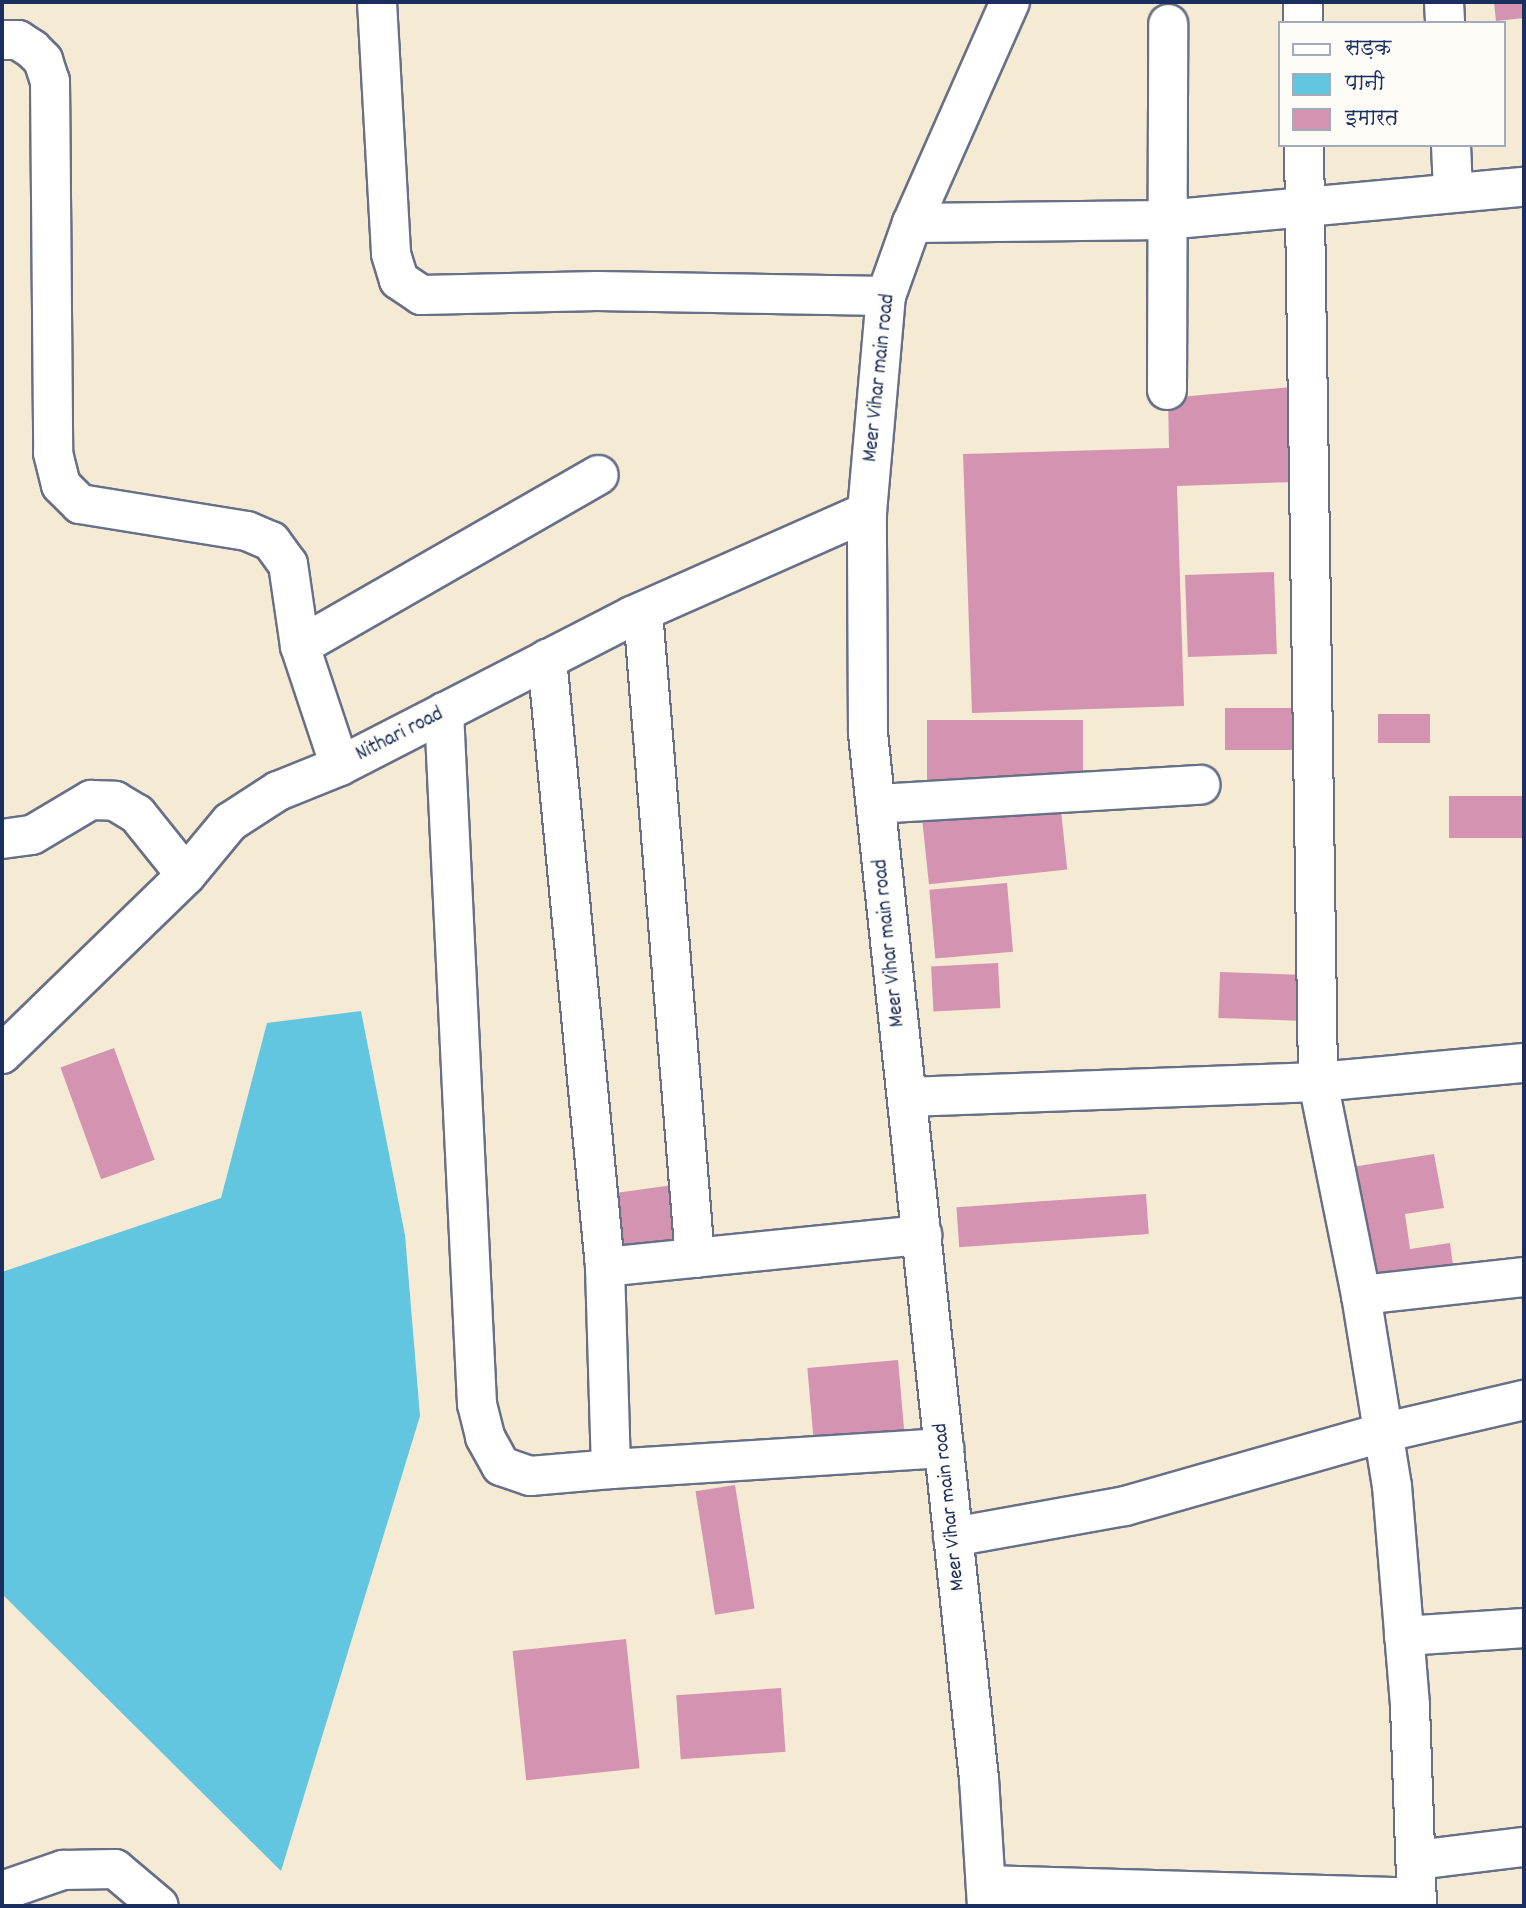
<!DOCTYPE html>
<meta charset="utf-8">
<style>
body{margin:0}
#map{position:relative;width:1526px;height:1908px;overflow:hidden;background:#f5ead4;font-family:Dekko,"Playpen Sans Deva",sans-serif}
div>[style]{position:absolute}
.water>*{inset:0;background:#63c6e0}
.building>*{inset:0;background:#d593b2;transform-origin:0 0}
.roads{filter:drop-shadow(2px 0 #677087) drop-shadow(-2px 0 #677087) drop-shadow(0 2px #677087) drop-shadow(0 -2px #677087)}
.minor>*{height:38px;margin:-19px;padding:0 19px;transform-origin:19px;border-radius:19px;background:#fff}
span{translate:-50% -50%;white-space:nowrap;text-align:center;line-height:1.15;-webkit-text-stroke:5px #fdfcf7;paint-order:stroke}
.street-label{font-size:21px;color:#1b2f5e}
.frame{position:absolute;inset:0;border:4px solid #1b2f5e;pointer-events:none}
.legend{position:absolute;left:1278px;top:21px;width:228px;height:126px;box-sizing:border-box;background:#fdfcf7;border:2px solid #a3aaba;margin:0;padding:9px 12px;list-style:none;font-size:21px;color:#1b2f5e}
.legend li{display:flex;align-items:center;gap:14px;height:35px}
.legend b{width:35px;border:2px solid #a3aaba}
</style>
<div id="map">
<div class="water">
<i style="clip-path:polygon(361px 1011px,405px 1235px,420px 1416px,281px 1871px,2px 1594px,2px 1272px,221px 1198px,267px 1023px)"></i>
</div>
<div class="building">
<i style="clip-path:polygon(1494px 2px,1524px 2px,1524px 18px,1496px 21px)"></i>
<i style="clip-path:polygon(1292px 387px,1296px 482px,1177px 486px,1184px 706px,972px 713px,963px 454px,1169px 448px,1168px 398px)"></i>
<i style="left:1274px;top:572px;width:82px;height:89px;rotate:88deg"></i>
<i style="left:1225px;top:708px;width:78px;height:42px"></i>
<i style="left:1430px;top:714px;width:29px;height:52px;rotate:90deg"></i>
<i style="left:927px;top:720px;width:156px;height:62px"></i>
<i style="left:1524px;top:796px;width:42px;height:75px;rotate:90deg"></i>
<i style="left:1060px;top:801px;width:69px;height:139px;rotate:84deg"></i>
<i style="left:1007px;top:883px;width:69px;height:78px;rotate:85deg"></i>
<i style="left:998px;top:963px;width:45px;height:67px;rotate:87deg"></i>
<i style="left:1220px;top:972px;width:86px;height:46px;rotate:2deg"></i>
<i style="left:114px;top:1048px;width:119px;height:57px;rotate:70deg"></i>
<i style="clip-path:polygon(1434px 1154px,1444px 1208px,1405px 1214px,1410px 1249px,1450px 1243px,1454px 1273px,1372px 1287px,1352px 1167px)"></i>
<i style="left:680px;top:1184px;width:58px;height:81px;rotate:82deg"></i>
<i style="left:1146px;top:1194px;width:40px;height:190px;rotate:86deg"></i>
<i style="left:898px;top:1360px;width:71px;height:91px;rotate:85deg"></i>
<i style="left:735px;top:1485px;width:125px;height:40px;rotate:81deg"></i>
<i style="left:626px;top:1639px;width:130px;height:114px;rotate:84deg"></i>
<i style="left:781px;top:1688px;width:64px;height:105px;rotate:86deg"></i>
</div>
<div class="roads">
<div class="minor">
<i style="left:377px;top:2px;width:252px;rotate:86.8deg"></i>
<i style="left:391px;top:254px;width:27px;rotate:73deg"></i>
<i style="left:399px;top:280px;width:27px;rotate:34deg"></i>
<i style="left:421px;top:295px;width:176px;rotate:-1.3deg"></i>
<i style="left:597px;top:291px;width:289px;rotate:1deg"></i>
<i style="left:1303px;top:2px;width:21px;rotate:90deg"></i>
<i style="left:1444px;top:2px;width:21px;rotate:87deg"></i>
<i style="left:2px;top:40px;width:16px"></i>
<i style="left:18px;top:40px;width:17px;rotate:33deg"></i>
<i style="left:32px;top:49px;width:16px;rotate:45deg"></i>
<i style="left:43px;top:60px;width:22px;rotate:72deg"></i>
<i style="left:50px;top:81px;width:372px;rotate:89.5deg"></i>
<i style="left:53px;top:453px;width:33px;rotate:76deg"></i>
<i style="left:61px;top:485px;width:27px;rotate:45deg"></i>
<i style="left:80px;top:504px;width:169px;rotate:9.2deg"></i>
<i style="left:247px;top:531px;width:26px;rotate:23deg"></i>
<i style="left:271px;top:541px;width:29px;rotate:54deg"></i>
<i style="left:288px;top:564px;width:83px;rotate:81.7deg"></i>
<i style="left:300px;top:646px;width:126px;rotate:71.6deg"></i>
<i style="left:1304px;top:145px;width:937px;rotate:89.14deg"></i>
<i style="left:1318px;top:1082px;width:217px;rotate:78.6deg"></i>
<i style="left:1361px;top:1295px;width:193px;rotate:80.8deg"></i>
<i style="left:1392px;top:1486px;width:221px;rotate:85.3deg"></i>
<i style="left:1410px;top:1706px;width:200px;rotate:88deg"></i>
<i style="left:1451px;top:145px;width:46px;rotate:87.5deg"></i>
<i style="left:912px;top:223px;width:253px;rotate:-0.7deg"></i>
<i style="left:1165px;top:220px;width:361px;rotate:-5.3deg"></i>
<i style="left:1167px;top:390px;width:366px;rotate:-89.8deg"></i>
<i style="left:643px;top:612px;width:648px;rotate:85.4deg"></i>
<i style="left:300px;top:646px;width:344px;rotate:-29.8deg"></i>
<i style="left:547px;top:659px;width:611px;rotate:84.55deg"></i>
<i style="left:605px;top:1267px;width:202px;rotate:88.3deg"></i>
<i style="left:611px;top:1469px;width:334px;rotate:-3.6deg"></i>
<i style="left:444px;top:712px;width:693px;rotate:87.27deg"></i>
<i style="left:477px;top:1404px;width:34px;rotate:76deg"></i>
<i style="left:485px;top:1437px;width:33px;rotate:61deg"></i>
<i style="left:501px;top:1466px;width:31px;rotate:19deg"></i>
<i style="left:530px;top:1476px;width:81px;rotate:-4.9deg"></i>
<i style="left:876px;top:804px;width:325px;rotate:-3.4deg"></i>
<i style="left:2px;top:839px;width:30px;rotate:-8deg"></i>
<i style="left:32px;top:835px;width:69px;rotate:-30.7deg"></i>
<i style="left:91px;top:800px;width:24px;rotate:2deg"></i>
<i style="left:115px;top:801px;width:26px;rotate:31deg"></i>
<i style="left:137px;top:814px;width:78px;rotate:51.2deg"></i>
<i style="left:2px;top:1054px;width:257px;rotate:-44.2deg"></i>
<i style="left:186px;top:875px;width:69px;rotate:-50.3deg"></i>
<i style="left:230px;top:822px;width:57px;rotate:-32.9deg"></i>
<i style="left:278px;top:791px;width:67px;rotate:-22deg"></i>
<i style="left:340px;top:766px;width:328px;rotate:-27.2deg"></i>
<i style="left:632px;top:616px;width:257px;rotate:-23.9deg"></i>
<i style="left:907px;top:1097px;width:411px;rotate:-2.1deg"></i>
<i style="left:1318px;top:1082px;width:207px;rotate:-5.3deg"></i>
<i style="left:605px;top:1267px;width:319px;rotate:-5.8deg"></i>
<i style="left:1361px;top:1295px;width:164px;rotate:-6.3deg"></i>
<i style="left:953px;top:1537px;width:175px;rotate:-10.2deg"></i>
<i style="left:1125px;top:1506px;width:267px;rotate:-15.9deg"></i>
<i style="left:1382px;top:1433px;width:146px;rotate:-13.1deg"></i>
<i style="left:1404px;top:1636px;width:120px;rotate:-3.8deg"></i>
<i style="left:1416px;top:1860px;width:109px;rotate:-6.9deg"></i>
<i style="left:986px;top:1885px;width:431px;rotate:1.7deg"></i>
<i style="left:2px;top:1891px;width:65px;rotate:-19deg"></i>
<i style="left:63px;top:1870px;width:52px;rotate:-1.1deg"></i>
<i style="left:115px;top:1869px;width:57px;rotate:40.1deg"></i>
<i style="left:987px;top:1906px;width:127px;rotate:-93.6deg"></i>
<i style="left:979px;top:1779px;width:1052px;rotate:-96.06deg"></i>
<i style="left:868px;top:733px;width:221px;rotate:-90.3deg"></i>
<i style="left:867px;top:512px;width:217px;rotate:-85deg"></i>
<i style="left:886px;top:296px;width:77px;rotate:-70.4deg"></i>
<i style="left:912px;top:223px;width:242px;rotate:-66.1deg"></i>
</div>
</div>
<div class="street-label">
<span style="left:880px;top:378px;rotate:-84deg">Meer Vihar main road</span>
<span style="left:400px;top:735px;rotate:-27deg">Nithari road</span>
<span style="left:890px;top:943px;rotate:-96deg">Meer Vihar main road</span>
<span style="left:950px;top:1507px;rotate:-96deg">Meer Vihar main road</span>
</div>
<div class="frame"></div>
<ul class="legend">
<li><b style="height:9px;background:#fff"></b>सड़क</li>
<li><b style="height:19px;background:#63c6e0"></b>पानी</li>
<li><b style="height:19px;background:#d593b2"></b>इमारत</li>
</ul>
</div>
